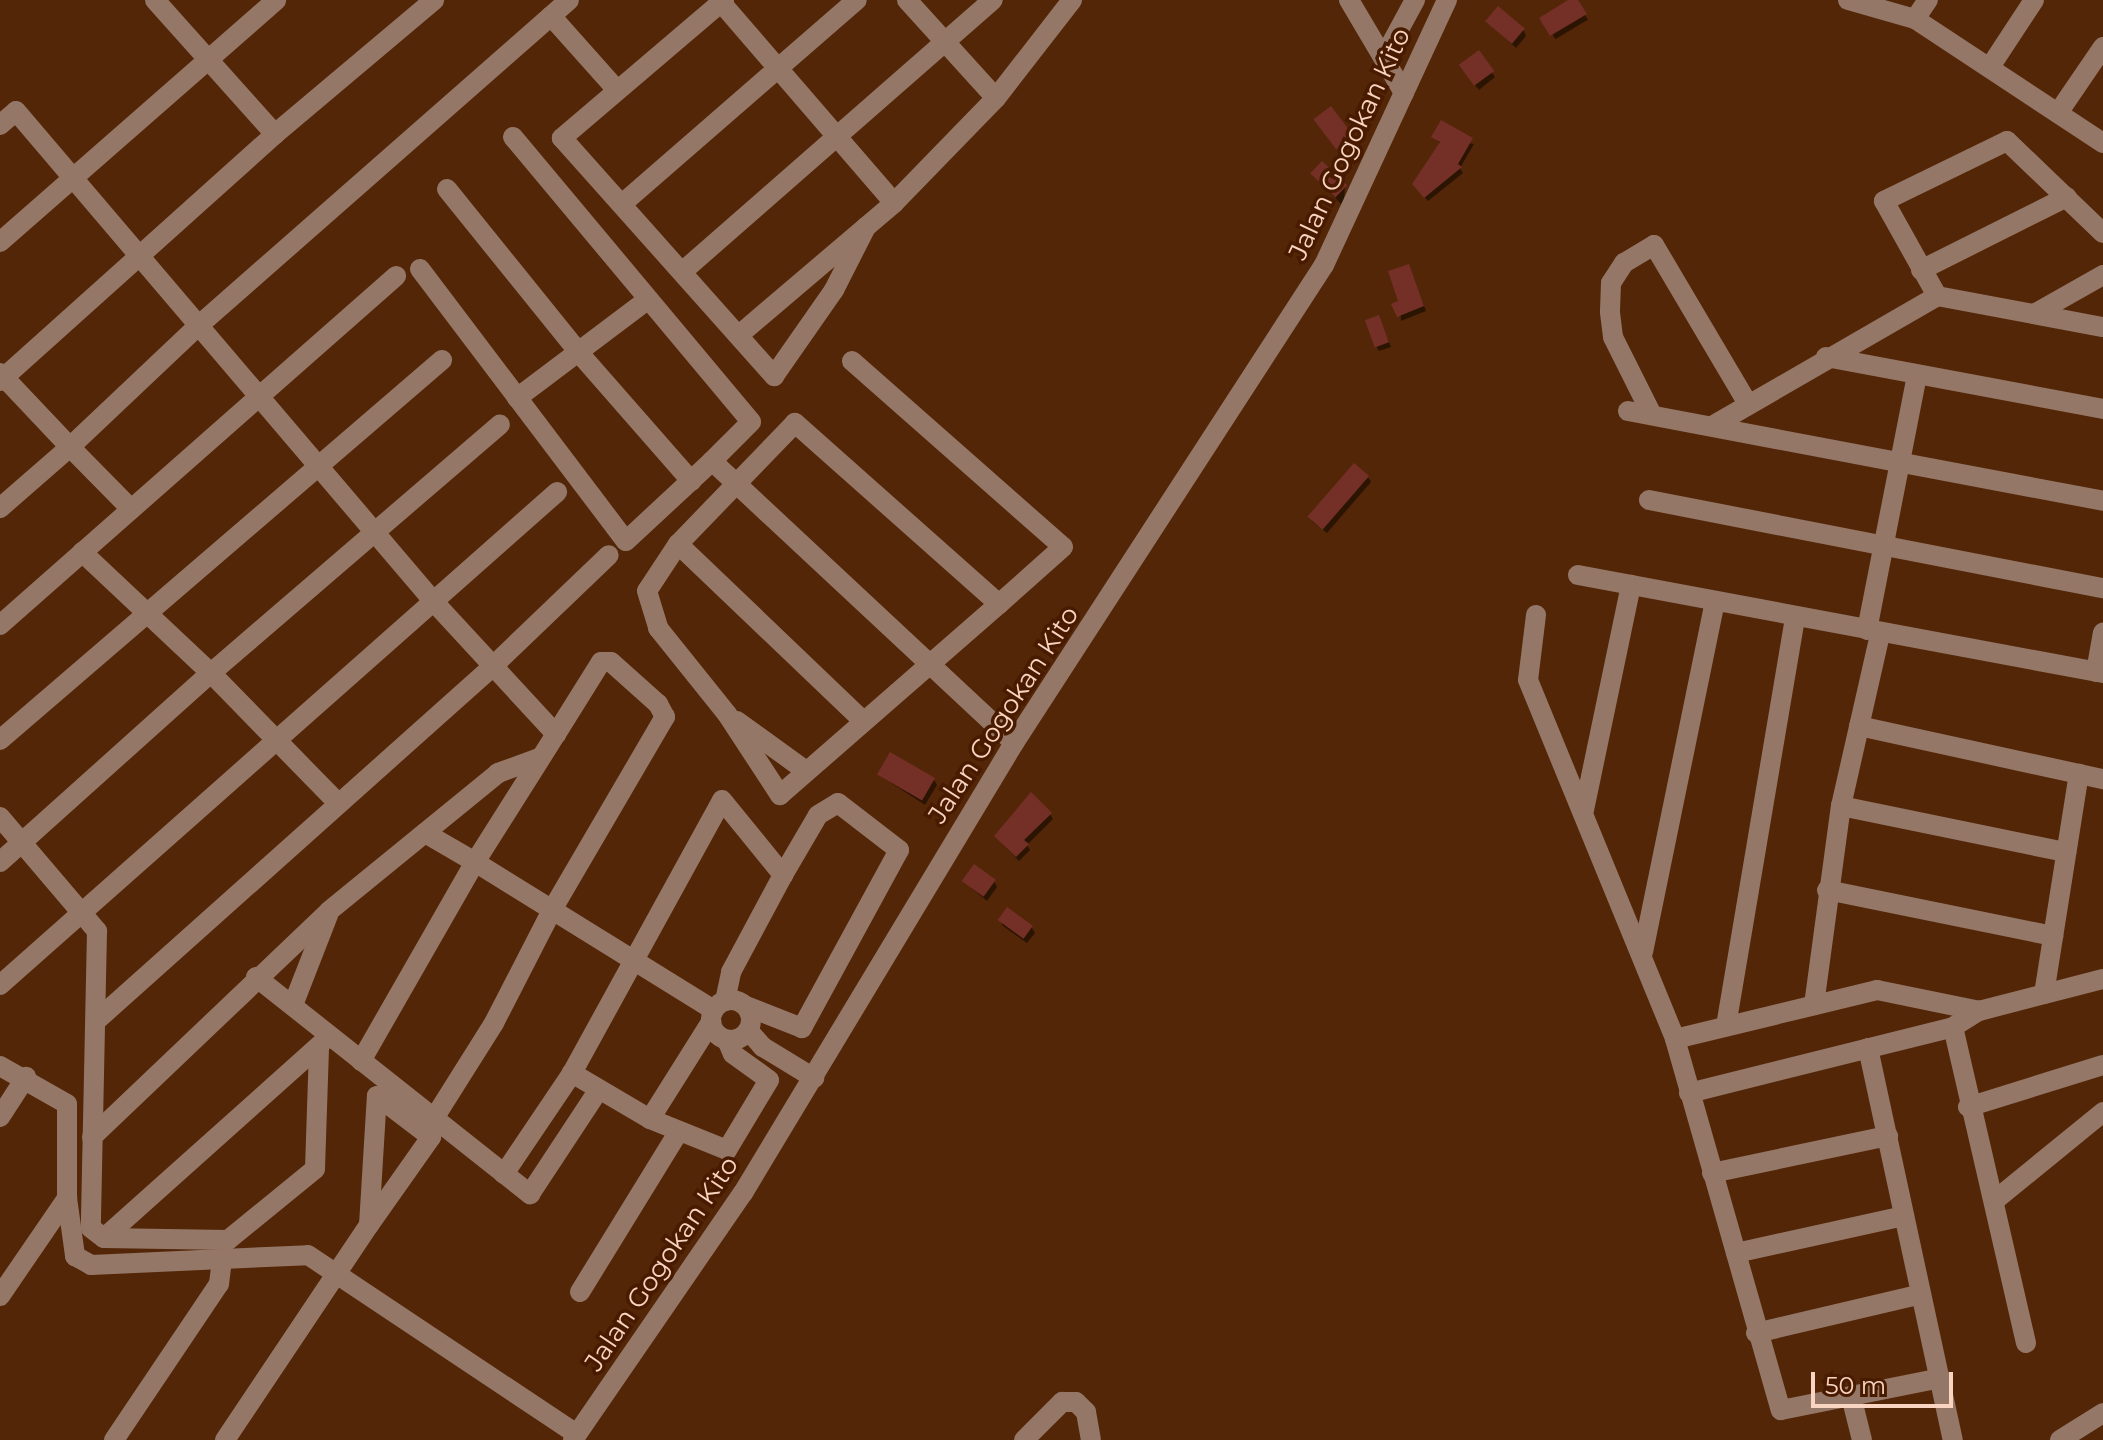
<!DOCTYPE html>
<style>
body{margin:0}
#map{position:relative;width:2103px;height:1440px;overflow:hidden;background:#532607;font-family:Montserrat,sans-serif}
div>[style]{position:absolute}
.shadow>*{inset:0;background:#0007;transform-origin:0 0}
.building>*{inset:0;background:#743027;transform-origin:0 0}
.minor>*{height:20px;margin:-10px;padding:0 10px;transform-origin:10px;border-radius:10px;background:#957767}
.minor>.ring{margin:-10px;padding:0;box-sizing:content-box;background:none;border:20px solid #957767;border-radius:50%}
span{translate:-50% -50%;white-space:nowrap;text-align:center;line-height:1.15;-webkit-text-stroke:7px #481b00;paint-order:stroke}
.street-label{font-size:26px;color:#f9d4c0}
.scale{position:absolute;left:1811px;top:1372px;width:142px;height:36px;box-sizing:border-box;border:4px solid #f9d4c0;border-top:0;padding-left:10px;font-size:24px;line-height:28px;white-space:nowrap;color:#f9d4c0;-webkit-text-stroke:6px #481b00;paint-order:stroke}
</style>
<div id="map">
<div class="shadow">
<i style="left:1576px;top:0;width:23px;height:38px;rotate:59deg"></i>
<i style="clip-path:polygon(1488px 21px,1524px 31px,1526px 36px,1516px 48px)"></i>
<i style="clip-path:polygon(1478px 53px,1495px 77px,1479px 90px,1464px 71px)"></i>
<i style="clip-path:polygon(1330px 109px,1356px 142px,1341px 153px,1320px 125px)"></i>
<i style="clip-path:polygon(1434px 137px,1474px 144px,1460px 168px,1463px 173px,1428px 201px,1417px 188px,1441px 144px)"></i>
<i style="clip-path:polygon(1312px 174px,1345px 187px,1344px 201px,1341px 204px)"></i>
<i style="clip-path:polygon(1411px 272px,1426px 311px,1401px 321px,1400px 302px)"></i>
<i style="clip-path:polygon(1381px 323px,1391px 347px,1379px 351px,1376px 346px)"></i>
<i style="clip-path:polygon(1368px 477px,1371px 482px,1327px 533px,1313px 522px,1310px 517px)"></i>
<i style="clip-path:polygon(879px 775px,934px 780px,937px 785px,925px 805px)"></i>
<i style="clip-path:polygon(1050px 814px,1053px 819px,1027px 845px,1030px 850px,1019px 861px,996px 837px)"></i>
<i style="clip-path:polygon(963px 881px,994px 881px,997px 887px,987px 901px)"></i>
<i style="clip-path:polygon(1008px 910px,1032px 928px,1035px 933px,1027px 943px,1003px 926px,1000px 920px)"></i>
</div>
<div class="building">
<i style="clip-path:polygon(1568px 0,1578px 0,1587px 14px,1550px 36px,1539px 18px)"></i>
<i style="left:1498px;top:6px;width:35px;height:20px;rotate:40deg"></i>
<i style="left:1479px;top:50px;width:26px;height:25px;rotate:54deg"></i>
<i style="left:1331px;top:106px;width:38px;height:22px;rotate:53deg"></i>
<i style="clip-path:polygon(1441px 120px,1473px 138px,1458px 164px,1462px 167px,1424px 198px,1412px 184px,1440px 142px,1431px 137px)"></i>
<i style="left:1322px;top:161px;width:35px;height:17px;rotate:44deg"></i>
<i style="clip-path:polygon(1409px 264px,1424px 306px,1397px 317px,1391px 304px,1398px 301px,1388px 271px)"></i>
<i style="left:1379px;top:315px;width:29px;height:15px;rotate:70deg"></i>
<i style="left:1354px;top:463px;width:20px;height:71px;rotate:41deg"></i>
<i style="left:890px;top:752px;width:52px;height:26px;rotate:30deg"></i>
<i style="clip-path:polygon(1031px 792px,1052px 813px,1024px 840px,1029px 844px,1016px 857px,994px 836px)"></i>
<i style="left:974px;top:864px;width:27px;height:21px;rotate:36deg"></i>
<i style="left:1007px;top:907px;width:32px;height:16px;rotate:36deg"></i>
</div>
<div class="minor">
<i style="left:155px;top:0;width:180px;rotate:48.2deg"></i>
<i style="left:719px;top:0;width:268px;rotate:49.2deg"></i>
<i style="left:724px;top:0;width:213px;rotate:139.6deg"></i>
<i style="left:562px;top:138px;width:319px;rotate:48.3deg"></i>
<i style="left:774px;top:376px;width:105px;rotate:-55.1deg"></i>
<i style="left:834px;top:290px;width:71px;rotate:-63.1deg"></i>
<i style="left:907px;top:0;width:132px;rotate:47.8deg"></i>
<i style="left:1349px;top:0;width:108px;rotate:59.4deg"></i>
<i style="left:1848px;top:0;width:70px;rotate:15.8deg"></i>
<i style="left:1915px;top:19px;width:225px;rotate:33.4deg"></i>
<i style="left:551px;top:16px;width:98px;rotate:48.3deg"></i>
<i style="left:1915px;top:19px;width:23px;rotate:-56deg"></i>
<i style="left:1384px;top:57px;width:65px;rotate:-61.5deg"></i>
<i style="left:1990px;top:67px;width:80px;rotate:-56.7deg"></i>
<i style="left:2058px;top:113px;width:80px;rotate:-55.7deg"></i>
<i style="left:0;top:125px;width:21px;rotate:-41deg"></i>
<i style="left:16px;top:111px;width:645px;rotate:49.59deg"></i>
<i style="left:434px;top:602px;width:180px;rotate:47.3deg"></i>
<i style="left:556px;top:734px;width:151px;rotate:122.3deg"></i>
<i style="left:475px;top:862px;width:281px;rotate:31.8deg"></i>
<i style="left:513px;top:137px;width:371px;rotate:50.1deg"></i>
<i style="left:751px;top:422px;width:55px;rotate:135deg"></i>
<i style="left:712px;top:461px;width:413px;rotate:43deg"></i>
<i style="left:447px;top:189px;width:212px;rotate:51.1deg"></i>
<i style="left:580px;top:354px;width:169px;rotate:48.8deg"></i>
<i style="left:622px;top:204px;width:311px;rotate:-41deg"></i>
<i style="left:2103px;top:233px;width:133px;rotate:-136.2deg"></i>
<i style="left:2007px;top:141px;width:137px;rotate:154deg"></i>
<i style="left:1884px;top:201px;width:109px;rotate:60.8deg"></i>
<i style="left:1937px;top:296px;width:169px;rotate:10.6deg"></i>
<i style="left:0;top:242px;width:367px;rotate:-41.2deg"></i>
<i style="left:420px;top:269px;width:341px;rotate:52.9deg"></i>
<i style="left:626px;top:541px;width:117px;rotate:-42.9deg"></i>
<i style="left:1921px;top:270px;width:163px;rotate:-26.6deg"></i>
<i style="left:682px;top:272px;width:413px;rotate:-41.2deg"></i>
<i style="left:2034px;top:314px;width:79px;rotate:-29.5deg"></i>
<i style="left:739px;top:335px;width:204px;rotate:-40.4deg"></i>
<i style="left:894px;top:203px;width:146px;rotate:-45.8deg"></i>
<i style="left:996px;top:98px;width:124px;rotate:-52.2deg"></i>
<i style="left:1826px;top:357px;width:282px;rotate:10.6deg"></i>
<i style="left:852px;top:361px;width:281px;rotate:41.4deg"></i>
<i style="left:1063px;top:547px;width:86px;rotate:138.3deg"></i>
<i style="left:999px;top:604px;width:273px;rotate:-138.4deg"></i>
<i style="left:795px;top:423px;width:168px;rotate:134deg"></i>
<i style="left:678px;top:544px;width:56px;rotate:123.4deg"></i>
<i style="left:647px;top:591px;width:39px;rotate:73deg"></i>
<i style="left:658px;top:628px;width:110px;rotate:51.3deg"></i>
<i style="left:727px;top:714px;width:97px;rotate:56.8deg"></i>
<i style="left:780px;top:795px;width:291px;rotate:-41.1deg"></i>
<i style="left:0;top:373px;width:102px;rotate:46.6deg"></i>
<i style="left:70px;top:447px;width:93px;rotate:138.9deg"></i>
<i style="left:0;top:381px;width:370px;rotate:-41.9deg"></i>
<i style="left:275px;top:134px;width:208px;rotate:-40.1deg"></i>
<i style="left:517px;top:398px;width:163px;rotate:-37deg"></i>
<i style="left:1628px;top:411px;width:483px;rotate:10.7deg"></i>
<i style="left:1652px;top:415px;width:87px;rotate:-116.6deg"></i>
<i style="left:1613px;top:337px;width:26px;rotate:-97deg"></i>
<i style="left:1610px;top:311px;width:28px;rotate:-88deg"></i>
<i style="left:1611px;top:283px;width:24px;rotate:-57deg"></i>
<i style="left:1624px;top:263px;width:35px;rotate:-31deg"></i>
<i style="left:1654px;top:245px;width:185px;rotate:59.4deg"></i>
<i style="left:1714px;top:425px;width:258px;rotate:-30deg"></i>
<i style="left:1649px;top:500px;width:462px;rotate:11deg"></i>
<i style="left:131px;top:509px;width:87px;rotate:-134.5deg"></i>
<i style="left:70px;top:447px;width:175px;rotate:-43.4deg"></i>
<i style="left:197px;top:327px;width:495px;rotate:-41.3deg"></i>
<i style="left:678px;top:544px;width:256px;rotate:43.7deg"></i>
<i style="left:82px;top:552px;width:177px;rotate:43.2deg"></i>
<i style="left:211px;top:673px;width:381px;rotate:-40.7deg"></i>
<i style="left:1578px;top:575px;width:534px;rotate:10.57deg"></i>
<i style="left:1536px;top:615px;width:65px;rotate:97deg"></i>
<i style="left:1528px;top:680px;width:388px;rotate:67.7deg"></i>
<i style="left:1675px;top:1039px;width:386px;rotate:74.1deg"></i>
<i style="left:1781px;top:1410px;width:163px;rotate:-11.3deg"></i>
<i style="left:0;top:625px;width:528px;rotate:-41.39deg"></i>
<i style="left:1867px;top:630px;width:260px;rotate:-78.9deg"></i>
<i style="left:2096px;top:672px;width:40px;rotate:-80deg"></i>
<i style="left:737px;top:721px;width:85px;rotate:35.9deg"></i>
<i style="left:1859px;top:726px;width:250px;rotate:12.3deg"></i>
<i style="left:0;top:740px;width:583px;rotate:-40.69deg"></i>
<i style="left:1841px;top:806px;width:230px;rotate:11.6deg"></i>
<i style="left:1584px;top:810px;width:230px;rotate:-78.2deg"></i>
<i style="left:0;top:817px;width:150px;rotate:49.6deg"></i>
<i style="left:97px;top:931px;width:297px;rotate:91.2deg"></i>
<i style="left:91px;top:1228px;width:16px;rotate:38deg"></i>
<i style="left:104px;top:1238px;width:124px;rotate:0.9deg"></i>
<i style="left:228px;top:1240px;width:112px;rotate:-39.2deg"></i>
<i style="left:315px;top:1169px;width:119px;rotate:-88.1deg"></i>
<i style="left:0;top:862px;width:283px;rotate:-41.9deg"></i>
<i style="left:211px;top:673px;width:180px;rotate:45.7deg"></i>
<i style="left:1827px;top:890px;width:231px;rotate:11.5deg"></i>
<i style="left:1643px;top:952px;width:357px;rotate:-78.4deg"></i>
<i style="left:256px;top:977px;width:350px;rotate:38.4deg"></i>
<i style="left:530px;top:1194px;width:123px;rotate:-56.6deg"></i>
<i style="left:0;top:985px;width:744px;rotate:-41.51deg"></i>
<i style="left:2044px;top:994px;width:223px;rotate:-81deg"></i>
<i class="ring" style="left:711px;top:1000px;width:20px;height:20px"></i>
<i style="left:725px;top:1001px;width:30px;rotate:-78deg"></i>
<i style="left:731px;top:972px;width:110px;rotate:-61.8deg"></i>
<i style="left:783px;top:875px;width:69px;rotate:-59.7deg"></i>
<i style="left:818px;top:815px;width:23px;rotate:-31deg"></i>
<i style="left:838px;top:803px;width:77px;rotate:37.6deg"></i>
<i style="left:899px;top:850px;width:203px;rotate:118.6deg"></i>
<i style="left:802px;top:1028px;width:60px;rotate:-158.6deg"></i>
<i style="left:293px;top:1005px;width:97px;rotate:-68.7deg"></i>
<i style="left:1814px;top:1005px;width:201px;rotate:-82.3deg"></i>
<i style="left:1841px;top:806px;width:176px;rotate:-77.2deg"></i>
<i style="left:97px;top:1020px;width:528px;rotate:-41.78deg"></i>
<i style="left:491px;top:668px;width:163px;rotate:-43.8deg"></i>
<i style="left:1726px;top:1026px;width:415px;rotate:-80.4deg"></i>
<i style="left:748px;top:1030px;width:23px;rotate:49deg"></i>
<i style="left:763px;top:1047px;width:60px;rotate:31.3deg"></i>
<i style="left:1675px;top:1039px;width:208px;rotate:-13.6deg"></i>
<i style="left:1877px;top:990px;width:104px;rotate:11.6deg"></i>
<i style="left:727px;top:1040px;width:15px;rotate:67deg"></i>
<i style="left:733px;top:1054px;width:44px;rotate:35.8deg"></i>
<i style="left:769px;top:1080px;width:82px;rotate:121deg"></i>
<i style="left:727px;top:1150px;width:83px;rotate:-158.1deg"></i>
<i style="left:650px;top:1119px;width:91px;rotate:-149.5deg"></i>
<i style="left:572px;top:1073px;width:311px;rotate:-61.2deg"></i>
<i style="left:722px;top:800px;width:97px;rotate:50.9deg"></i>
<i style="left:1868px;top:1048px;width:401px;rotate:77.8deg"></i>
<i style="left:361px;top:1061px;width:229px;rotate:-60.2deg"></i>
<i style="left:475px;top:862px;width:58px;rotate:-149.9deg"></i>
<i style="left:0;top:1066px;width:77px;rotate:29.6deg"></i>
<i style="left:67px;top:1104px;width:94px;rotate:90deg"></i>
<i style="left:67px;top:1198px;width:59px;rotate:82.1deg"></i>
<i style="left:75px;top:1256px;width:18px;rotate:29deg"></i>
<i style="left:91px;top:1265px;width:217px;rotate:-2.6deg"></i>
<i style="left:308px;top:1255px;width:322px;rotate:33.7deg"></i>
<i style="left:1689px;top:1093px;width:272px;rotate:-14deg"></i>
<i style="left:1968px;top:1107px;width:141px;rotate:-17.3deg"></i>
<i style="left:0;top:1117px;width:48px;rotate:-57deg"></i>
<i style="left:650px;top:1119px;width:115px;rotate:-57.8deg"></i>
<i style="left:433px;top:1120px;width:115px;rotate:-57.8deg"></i>
<i style="left:494px;top:1023px;width:127px;rotate:-62.8deg"></i>
<i style="left:552px;top:910px;width:224px;rotate:-59.7deg"></i>
<i style="left:665px;top:717px;width:15px;rotate:-118deg"></i>
<i style="left:658px;top:704px;width:63px;rotate:-138.2deg"></i>
<i style="left:611px;top:662px;width:10px;rotate:180deg"></i>
<i style="left:601px;top:662px;width:85px;rotate:122deg"></i>
<i style="left:92px;top:1137px;width:327px;rotate:-43.6deg"></i>
<i style="left:329px;top:911px;width:218px;rotate:-39.2deg"></i>
<i style="left:498px;top:773px;width:44px;rotate:-20.1deg"></i>
<i style="left:1712px;top:1173px;width:180px;rotate:-11.9deg"></i>
<i style="left:504px;top:1174px;width:122px;rotate:-56deg"></i>
<i style="left:1994px;top:1201px;width:141px;rotate:-39.2deg"></i>
<i style="left:369px;top:1225px;width:108px;rotate:-54.8deg"></i>
<i style="left:431px;top:1137px;width:68px;rotate:-142.8deg"></i>
<i style="left:104px;top:1238px;width:291px;rotate:-41.8deg"></i>
<i style="left:1736px;top:1253px;width:172px;rotate:-12.4deg"></i>
<i style="left:580px;top:1292px;width:189px;rotate:-58.4deg"></i>
<i style="left:0;top:1296px;width:119px;rotate:-55.6deg"></i>
<i style="left:1756px;top:1333px;width:166px;rotate:-13.2deg"></i>
<i style="left:2026px;top:1343px;width:324px;rotate:-103deg"></i>
<i style="left:1953px;top:1027px;width:31px;rotate:-32deg"></i>
<i style="left:1979px;top:1011px;width:128px;rotate:-14.5deg"></i>
<i style="left:1851px;top:1396px;width:45px;rotate:76deg"></i>
<i style="left:114px;top:1440px;width:188px;rotate:-56.1deg"></i>
<i style="left:219px;top:1284px;width:25px;rotate:-83deg"></i>
<i style="left:225px;top:1440px;width:259px;rotate:-56.2deg"></i>
<i style="left:369px;top:1225px;width:129px;rotate:-86.5deg"></i>
<i style="left:573px;top:1440px;width:300px;rotate:-55.5deg"></i>
<i style="left:743px;top:1193px;width:525px;rotate:-58.94deg"></i>
<i style="left:1014px;top:743px;width:570px;rotate:-57.04deg"></i>
<i style="left:1324px;top:265px;width:292px;rotate:-65.1deg"></i>
<i style="left:1024px;top:1440px;width:54px;rotate:-45deg"></i>
<i style="left:1062px;top:1402px;width:14px"></i>
<i style="left:1076px;top:1402px;width:14px;rotate:45deg"></i>
<i style="left:1086px;top:1412px;width:28px;rotate:80deg"></i>
<i style="left:2060px;top:1440px;width:51px;rotate:-32.1deg"></i>
</div>
<div class="street-label">
<span style="left:1350px;top:144px;rotate:-65deg">Jalan Gogokan Kito</span>
<span style="left:1004px;top:715px;rotate:-57deg">Jalan Gogokan Kito</span>
<span style="left:662px;top:1264px;rotate:-56deg">Jalan Gogokan Kito</span>
</div>
<div class="scale">50 m</div>
</div>
